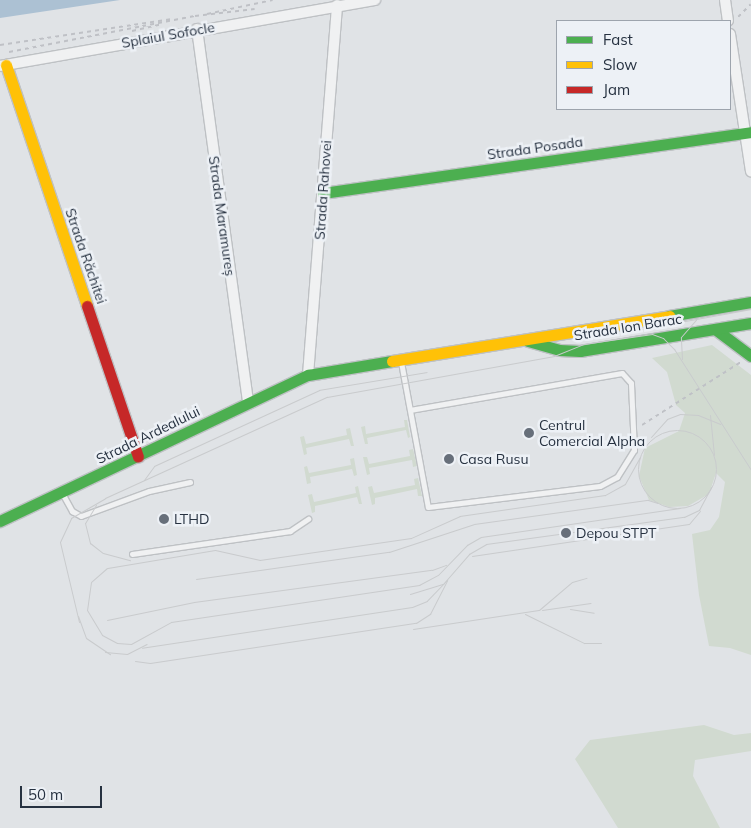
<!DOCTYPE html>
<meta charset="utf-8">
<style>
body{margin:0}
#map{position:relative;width:751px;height:828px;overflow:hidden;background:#e0e3e6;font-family:Mulish,sans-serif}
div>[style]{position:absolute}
.green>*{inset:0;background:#d1dad0}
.water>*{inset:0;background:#acc1d3}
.path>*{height:2px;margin-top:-1px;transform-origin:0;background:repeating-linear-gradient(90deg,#bfc1c6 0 4px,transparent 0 8px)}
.roads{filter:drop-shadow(1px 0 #bec1c4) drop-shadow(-1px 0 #bec1c4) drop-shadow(0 1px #bec1c4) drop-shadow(0 -1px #bec1c4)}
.lane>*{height:5px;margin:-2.5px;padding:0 2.5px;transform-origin:2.5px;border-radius:2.5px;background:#f0f1f2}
.street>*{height:10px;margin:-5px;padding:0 5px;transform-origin:5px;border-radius:5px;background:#f0f1f2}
.fast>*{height:11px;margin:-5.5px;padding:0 5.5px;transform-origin:5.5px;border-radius:5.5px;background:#4caf50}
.slow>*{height:11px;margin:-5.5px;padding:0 5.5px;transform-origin:5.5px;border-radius:5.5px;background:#ffc107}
.jam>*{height:11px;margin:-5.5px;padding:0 5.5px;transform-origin:5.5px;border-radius:5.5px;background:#c62828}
.tram>*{height:1px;margin:-0.5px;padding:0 0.5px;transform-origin:0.5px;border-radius:0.5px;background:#c9cbcd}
.tram>.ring{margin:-0.5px;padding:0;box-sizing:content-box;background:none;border:1px solid #c9cbcd;border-radius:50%}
.dots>*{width:14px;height:14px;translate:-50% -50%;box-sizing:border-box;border:2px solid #edf1f6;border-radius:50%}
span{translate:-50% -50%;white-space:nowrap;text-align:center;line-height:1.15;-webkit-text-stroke:5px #edf1f6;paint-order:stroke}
.street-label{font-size:14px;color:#263140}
.poi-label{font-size:14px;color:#263140}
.left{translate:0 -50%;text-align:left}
.legend{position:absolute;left:556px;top:20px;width:175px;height:90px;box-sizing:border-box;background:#edf1f6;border:1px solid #9da4ad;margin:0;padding:6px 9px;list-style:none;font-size:15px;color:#263140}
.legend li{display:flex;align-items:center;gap:10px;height:25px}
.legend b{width:25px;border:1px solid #9da4ad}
.scale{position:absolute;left:20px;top:786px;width:82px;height:22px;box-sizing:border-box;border:2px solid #263140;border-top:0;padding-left:6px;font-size:15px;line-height:18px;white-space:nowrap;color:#263140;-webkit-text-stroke:4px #edf1f6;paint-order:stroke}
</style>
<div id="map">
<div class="green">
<i style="clip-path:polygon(712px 345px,751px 375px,751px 655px,730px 648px,709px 646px,699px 595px,692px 534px,710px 530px,719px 517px,725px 482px,716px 473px,709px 494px,688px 506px,669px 507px,649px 500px,639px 476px,645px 448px,679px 431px,685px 413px,676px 405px,667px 372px,652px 358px)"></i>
<i style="clip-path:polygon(404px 420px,407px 420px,410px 437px,408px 438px,406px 430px,367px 438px,368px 444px,365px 444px,361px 427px,365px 426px,366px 434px,405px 427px)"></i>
<i style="clip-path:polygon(350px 428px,354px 446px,351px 446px,349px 439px,306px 448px,307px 454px,304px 455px,300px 437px,304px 436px,306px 444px,347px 435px,346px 429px)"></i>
<i style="clip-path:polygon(413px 449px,417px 466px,413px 467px,412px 460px,369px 468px,370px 474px,367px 475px,363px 457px,367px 457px,369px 464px,410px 456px,409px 450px)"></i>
<i style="clip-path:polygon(354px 458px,357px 475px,354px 476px,352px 469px,310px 477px,311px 483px,307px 484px,304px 467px,307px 466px,309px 473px,351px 465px,350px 459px)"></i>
<i style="clip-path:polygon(418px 478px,422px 496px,418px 496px,417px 489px,375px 498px,375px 504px,372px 505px,368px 487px,372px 486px,374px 493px,415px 485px,414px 479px)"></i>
<i style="clip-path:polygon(358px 486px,362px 504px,359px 504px,357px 497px,315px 506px,315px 512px,312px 513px,308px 495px,312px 494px,314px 502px,356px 493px,355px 487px)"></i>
<i style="clip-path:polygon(704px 725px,734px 735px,751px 733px,751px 751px,695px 760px,693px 776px,720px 828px,618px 828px,575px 759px,590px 740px)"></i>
</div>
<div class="water">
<i style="clip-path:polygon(0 0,120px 0,0 18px)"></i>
</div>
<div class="path">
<i style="left:207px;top:14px;width:67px;rotate:-12deg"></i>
<i style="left:738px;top:17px;width:18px;rotate:-45deg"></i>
<i style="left:132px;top:31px;width:28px;rotate:-13deg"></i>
<i style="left:0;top:45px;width:174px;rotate:-8.6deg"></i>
<i style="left:9px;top:52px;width:189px;rotate:-11deg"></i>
<i style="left:195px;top:16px;width:60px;rotate:-6.7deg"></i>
<i style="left:642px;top:425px;width:117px;rotate:-32.5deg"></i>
</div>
<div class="roads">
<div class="lane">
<i style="left:401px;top:362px;width:147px;rotate:79.5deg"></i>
<i style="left:428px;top:507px;width:173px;rotate:-7deg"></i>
<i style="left:600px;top:486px;width:19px;rotate:-28deg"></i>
<i style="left:617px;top:477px;width:32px;rotate:-58deg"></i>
<i style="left:634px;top:450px;width:67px;rotate:-92.6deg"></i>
<i style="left:631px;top:383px;width:13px;rotate:-132deg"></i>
<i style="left:622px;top:373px;width:214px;rotate:170.1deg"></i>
<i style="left:62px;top:493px;width:21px;rotate:61deg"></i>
<i style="left:72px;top:511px;width:10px;rotate:29deg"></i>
<i style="left:81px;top:516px;width:72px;rotate:-20.2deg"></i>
<i style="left:149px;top:491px;width:42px;rotate:-12.4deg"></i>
<i style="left:132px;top:554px;width:160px;rotate:-8.3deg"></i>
<i style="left:290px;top:531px;width:22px;rotate:-34deg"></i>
</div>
<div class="street">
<i style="left:725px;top:0;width:21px;rotate:82deg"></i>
<i style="left:197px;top:29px;width:377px;rotate:82.2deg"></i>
<i style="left:730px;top:34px;width:139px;rotate:81.3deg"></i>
<i style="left:0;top:66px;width:381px;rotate:-10deg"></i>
<i style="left:308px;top:375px;width:371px;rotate:-85.5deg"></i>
</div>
<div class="fast">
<i style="left:323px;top:193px;width:432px;rotate:-8.1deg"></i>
<i style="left:669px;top:316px;width:83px;rotate:-9.7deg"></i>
<i style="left:715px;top:329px;width:45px;rotate:36.9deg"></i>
<i style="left:528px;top:341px;width:32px;rotate:16deg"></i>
<i style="left:559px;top:350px;width:21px;rotate:3deg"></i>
<i style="left:580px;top:351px;width:173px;rotate:-9.3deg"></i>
<i style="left:0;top:521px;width:341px;rotate:-25.4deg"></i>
<i style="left:308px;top:375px;width:85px;rotate:-9.5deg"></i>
</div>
<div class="slow">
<i style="left:6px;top:65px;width:254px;rotate:71.4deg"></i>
<i style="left:392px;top:361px;width:281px;rotate:-9.2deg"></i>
</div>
<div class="jam">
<i style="left:87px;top:306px;width:159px;rotate:71.3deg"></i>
</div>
</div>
<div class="tram">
<i style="left:641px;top:329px;width:112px;rotate:-10.3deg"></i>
<i style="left:682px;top:359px;width:22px;rotate:-93deg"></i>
<i style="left:681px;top:337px;width:23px;rotate:-49deg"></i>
<i style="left:710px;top:415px;width:40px;rotate:84.3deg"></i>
<i class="ring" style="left:638px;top:430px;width:77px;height:77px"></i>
<i style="left:651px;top:437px;width:24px;rotate:-48deg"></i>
<i style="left:667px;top:419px;width:14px;rotate:-21deg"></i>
<i style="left:680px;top:414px;width:18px;rotate:3deg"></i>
<i style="left:698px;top:415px;width:24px;rotate:22deg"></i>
<i style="left:640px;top:457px;width:31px;rotate:119deg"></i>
<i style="left:625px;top:484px;width:23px;rotate:151deg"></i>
<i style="left:605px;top:495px;width:147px;rotate:171.8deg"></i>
<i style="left:460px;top:516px;width:54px;rotate:155.8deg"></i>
<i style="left:411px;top:538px;width:153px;rotate:171.7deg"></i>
<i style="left:260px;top:560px;width:46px;rotate:-167.5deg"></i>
<i style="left:215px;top:550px;width:109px;rotate:170.5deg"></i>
<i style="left:107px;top:568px;width:21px;rotate:139deg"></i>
<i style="left:91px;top:582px;width:28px;rotate:98deg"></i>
<i style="left:87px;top:610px;width:29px;rotate:59deg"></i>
<i style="left:102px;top:635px;width:17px;rotate:28deg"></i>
<i style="left:117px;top:643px;width:14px;rotate:4deg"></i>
<i style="left:131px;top:644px;width:46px;rotate:-28.8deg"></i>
<i style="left:171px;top:622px;width:251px;rotate:-8.5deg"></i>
<i style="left:419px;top:585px;width:21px;rotate:-28deg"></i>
<i style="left:438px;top:575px;width:42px;rotate:-46deg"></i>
<i style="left:467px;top:545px;width:16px;rotate:-30deg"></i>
<i style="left:481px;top:537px;width:201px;rotate:-8.3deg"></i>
<i style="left:144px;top:480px;width:17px;rotate:-54deg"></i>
<i style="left:154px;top:466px;width:182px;rotate:-24.7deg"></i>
<i style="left:319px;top:390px;width:109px;rotate:-9.5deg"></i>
<i style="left:96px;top:505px;width:21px;rotate:121deg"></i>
<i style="left:85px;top:523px;width:21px;rotate:76deg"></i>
<i style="left:90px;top:543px;width:16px;rotate:38deg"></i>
<i style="left:103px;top:553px;width:28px;rotate:15deg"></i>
<i style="left:472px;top:556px;width:219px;rotate:-8.4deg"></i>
<i style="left:689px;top:524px;width:17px;rotate:-50deg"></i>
<i style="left:196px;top:579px;width:195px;rotate:-8deg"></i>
<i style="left:389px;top:552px;width:89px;rotate:-18.2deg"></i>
<i style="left:474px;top:524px;width:176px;rotate:-7.9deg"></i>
<i style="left:648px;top:500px;width:10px;rotate:17deg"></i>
<i style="left:410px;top:594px;width:34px;rotate:-17deg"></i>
<i style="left:443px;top:584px;width:40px;rotate:-49deg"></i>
<i style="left:469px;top:554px;width:20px;rotate:-30deg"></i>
<i style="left:486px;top:544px;width:200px;rotate:-7.8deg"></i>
<i style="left:684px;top:517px;width:17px;rotate:-25deg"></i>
<i style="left:699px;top:510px;width:26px;rotate:-62deg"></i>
<i style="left:570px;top:609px;width:24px;rotate:9deg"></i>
<i style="left:542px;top:610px;width:49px;rotate:-8.1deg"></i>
<i style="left:525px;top:614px;width:66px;rotate:26.2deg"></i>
<i style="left:584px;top:643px;width:17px"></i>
<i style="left:78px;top:616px;width:23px;rotate:70deg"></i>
<i style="left:86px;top:638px;width:29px;rotate:34deg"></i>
<i style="left:107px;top:620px;width:89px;rotate:-11.7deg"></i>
<i style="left:194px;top:602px;width:240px;rotate:-7.7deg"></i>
<i style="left:432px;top:570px;width:15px;rotate:-20deg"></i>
<i style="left:79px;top:622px;width:82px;rotate:-103.4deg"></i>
<i style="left:60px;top:542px;width:26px;rotate:-65deg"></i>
<i style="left:71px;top:518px;width:39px;rotate:-30deg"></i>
<i style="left:105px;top:498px;width:244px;rotate:-24.5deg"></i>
<i style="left:327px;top:397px;width:231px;rotate:-10.2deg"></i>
<i style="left:554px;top:356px;width:31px;rotate:-22deg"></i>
<i style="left:583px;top:344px;width:70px;rotate:-8.2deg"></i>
<i style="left:652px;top:334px;width:12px;rotate:20deg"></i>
<i style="left:663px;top:338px;width:16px;rotate:45deg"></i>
<i style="left:674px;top:349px;width:143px;rotate:57.5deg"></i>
<i style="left:413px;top:629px;width:127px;rotate:-8.6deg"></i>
<i style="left:539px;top:610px;width:43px;rotate:-40.3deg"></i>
<i style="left:572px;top:582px;width:15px;rotate:-16deg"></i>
<i style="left:105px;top:652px;width:22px;rotate:5deg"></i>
<i style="left:127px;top:654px;width:22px;rotate:-27deg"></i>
<i style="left:135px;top:661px;width:15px;rotate:8deg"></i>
<i style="left:150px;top:663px;width:269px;rotate:-8.6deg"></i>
<i style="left:416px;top:623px;width:17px;rotate:-33deg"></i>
<i style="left:430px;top:614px;width:38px;rotate:-63deg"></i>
<i style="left:447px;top:580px;width:29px;rotate:134deg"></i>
<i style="left:427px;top:601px;width:16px;rotate:158deg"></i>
<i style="left:412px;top:607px;width:273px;rotate:171.4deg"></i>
</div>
<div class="dots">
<i style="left:529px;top:433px;background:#676f7a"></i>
<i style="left:449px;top:459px;background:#676f7a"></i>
<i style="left:164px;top:519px;background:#676f7a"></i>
<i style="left:566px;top:533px;background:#676f7a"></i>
</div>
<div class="street-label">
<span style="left:168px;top:35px;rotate:-10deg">Splaiul Sofocle</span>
<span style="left:535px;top:148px;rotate:-8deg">Strada Posada</span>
<span style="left:323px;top:190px;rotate:-86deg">Strada Rahovei</span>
<span style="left:222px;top:216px;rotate:82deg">Strada Maramureș</span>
<span style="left:86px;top:256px;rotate:71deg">Strada Răchitei</span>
<span style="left:628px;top:327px;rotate:-9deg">Strada Ion Barac</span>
<span style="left:148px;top:435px;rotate:-26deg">Strada Ardealului</span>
</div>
<div class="poi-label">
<span class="left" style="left:539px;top:433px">Centrul<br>Comercial Alpha</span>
<span class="left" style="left:459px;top:459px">Casa Rusu</span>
<span class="left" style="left:174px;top:519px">LTHD</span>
<span class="left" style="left:576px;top:533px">Depou STPT</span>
</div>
<ul class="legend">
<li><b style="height:6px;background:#4caf50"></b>Fast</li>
<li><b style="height:6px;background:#ffc107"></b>Slow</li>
<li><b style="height:6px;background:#c62828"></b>Jam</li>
</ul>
<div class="scale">50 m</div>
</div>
